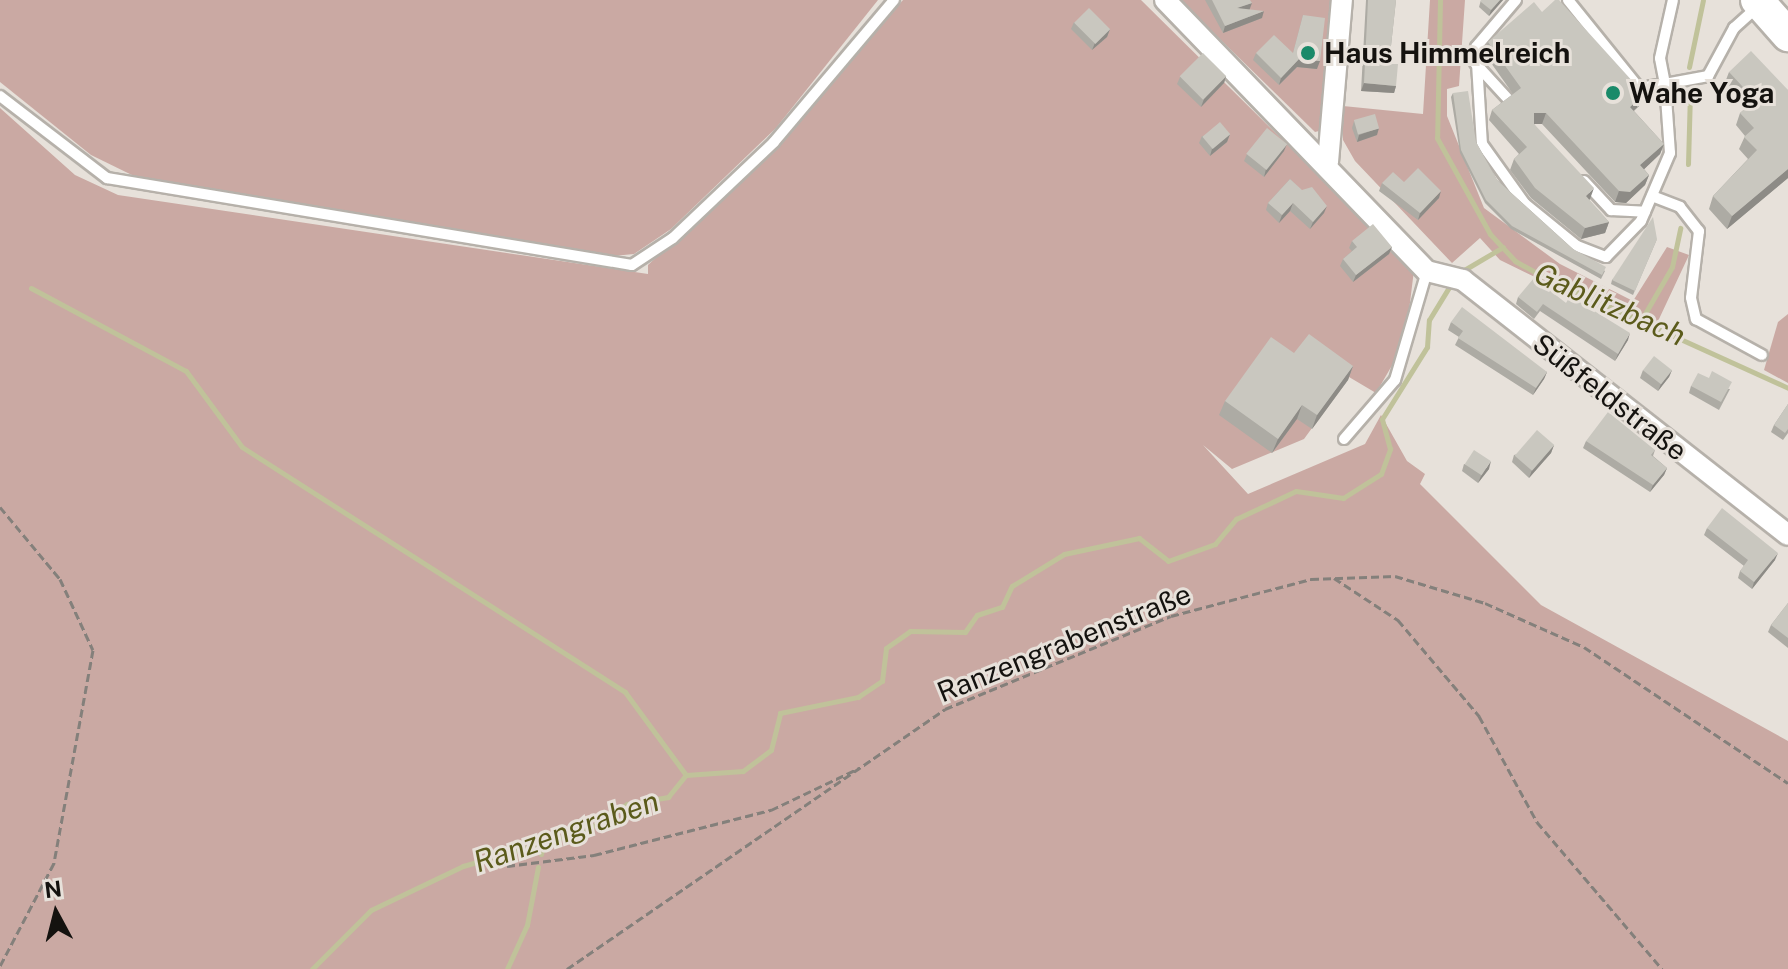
<!DOCTYPE html>
<meta charset="utf-8">
<style>
body{margin:0}
#map{position:relative;width:1788px;height:969px;overflow:hidden;background:#e7e1da;font-family:"Public Sans",sans-serif}
div>[style]{position:absolute}
.green>*{inset:0;background:#caa9a3}
.stream>*{height:5px;margin:-2.5px;padding:0 2.5px;transform-origin:2.5px;border-radius:2.5px;background:#c0c29a}
.path>*{height:3px;margin-top:-1.5px;transform-origin:0;background:repeating-linear-gradient(90deg,#84807b 0 8px,transparent 0 12px)}
.roads{filter:drop-shadow(2px 0 #b6b1aa) drop-shadow(-2px 0 #b6b1aa) drop-shadow(0 2px #b6b1aa) drop-shadow(0 -2px #b6b1aa)}
.service>*{height:10px;margin:-5px;padding:0 5px;transform-origin:5px;border-radius:5px;background:#fff}
.minor>*{height:20px;margin:-10px;padding:0 10px;transform-origin:10px;border-radius:10px;background:#fff}
.primary>*{height:32px;margin:-16px;padding:0 16px;transform-origin:16px;border-radius:16px;background:#fff}
.wall>*{inset:0;background:#adaba4}
.shaded-wall>*{inset:0;background:#8d8b86}
.building>*{inset:0;background:#c9c7bf;transform-origin:0 0}
.dots>*{width:22px;height:22px;translate:-50% -50%;box-sizing:border-box;border:4px solid #e7e1da;border-radius:50%}
span{translate:-50% -50%;white-space:nowrap;text-align:center;line-height:1.15;-webkit-text-stroke:6px #e7e1da;paint-order:stroke}
.poi-label{font-size:28px;color:#14120f;font-weight:700}
.left{translate:0 -50%;text-align:left}
.street-label{font-size:28px;color:#14120f}
.water-label{font-size:30px;color:#5b5b1b;font-style:italic}
.north{position:absolute;left:16px;top:873px;width:80px;height:80px;-webkit-text-stroke:6px #e7e1da;paint-order:stroke;rotate:353deg;font-size:22px;font-weight:700;line-height:32px;text-align:center;color:#14120f}
.north::after{content:'';display:block;margin:auto;width:28px;height:36px;background:#14120f;clip-path:polygon(50% 0,100% 100%,50% 72%,0 100%)}
</style>
<div id="map">
<div class="green">
<i style="clip-path:polygon(0 0,878px 0,776px 128px,671px 229px,634px 254px,613px 256px,136px 177px,91px 155px,0 82px)"></i>
<i style="clip-path:polygon(903px 0,1141px 0,1414px 270px,1405px 343px,1376px 393px,1349px 377px,1304px 439px,1232px 469px,1203px 445px,1248px 494px,1365px 444px,1381px 415px,1407px 461px,1425px 474px,1420px 484px,1541px 605px,1788px 741px,1788px 969px,0 969px,0 108px,75px 175px,118px 195px,648px 274px,648px 265px,779px 145px)"></i>
<i style="clip-path:polygon(1180px 0,1331px 0,1319px 131px,1315px 132px)"></i>
<i style="clip-path:polygon(1430px 0,1465px 0,1459px 86px,1447px 89px,1447px 116px,1484px 208px,1560px 264px,1633px 301px,1667px 247px,1689px 255px,1652px 334px,1500px 260px,1480px 238px,1452px 263px,1355px 161px,1343px 140px,1343px 106px,1423px 114px)"></i>
<i style="clip-path:polygon(1788px 314px,1788px 383px,1764px 370px,1778px 322px)"></i>
</div>
<div class="stream">
<i style="left:1440px;top:0;width:138px;rotate:91.2deg"></i>
<i style="left:1437px;top:138px;width:110px;rotate:61.1deg"></i>
<i style="left:1490px;top:234px;width:37px;rotate:47deg"></i>
<i style="left:1515px;top:261px;width:38px;rotate:29deg"></i>
<i style="left:1548px;top:279px;width:264px;rotate:24.4deg"></i>
<i style="left:1689px;top:67px;width:68px;rotate:-78.2deg"></i>
<i style="left:1688px;top:164px;width:72px;rotate:-88.4deg"></i>
<i style="left:1459px;top:273px;width:51px;rotate:-30.6deg"></i>
<i style="left:31px;top:288px;width:176px;rotate:28.2deg"></i>
<i style="left:186px;top:371px;width:94px;rotate:53.6deg"></i>
<i style="left:242px;top:447px;width:455px;rotate:32.6deg"></i>
<i style="left:625px;top:692px;width:103px;rotate:53.7deg"></i>
<i style="left:1643px;top:317px;width:58px;rotate:-59.9deg"></i>
<i style="left:1672px;top:267px;width:40px;rotate:-78deg"></i>
<i style="left:541px;top:854px;width:11px;rotate:-75deg"></i>
<i style="left:312px;top:969px;width:83px;rotate:-45deg"></i>
<i style="left:371px;top:910px;width:102px;rotate:-25.6deg"></i>
<i style="left:463px;top:866px;width:129px;rotate:-16.2deg"></i>
<i style="left:587px;top:830px;width:48px;rotate:-33deg"></i>
<i style="left:627px;top:804px;width:42px;rotate:-9.7deg"></i>
<i style="left:668px;top:797px;width:28px;rotate:-51deg"></i>
<i style="left:686px;top:775px;width:57px;rotate:-4deg"></i>
<i style="left:743px;top:771px;width:35px;rotate:-37deg"></i>
<i style="left:771px;top:750px;width:38px;rotate:-76deg"></i>
<i style="left:780px;top:713px;width:80px;rotate:-11.6deg"></i>
<i style="left:858px;top:697px;width:29px;rotate:-34deg"></i>
<i style="left:882px;top:681px;width:33px;rotate:-83deg"></i>
<i style="left:886px;top:648px;width:29px;rotate:-35deg"></i>
<i style="left:910px;top:631px;width:55px;rotate:1deg"></i>
<i style="left:965px;top:632px;width:21px;rotate:-55deg"></i>
<i style="left:977px;top:615px;width:26px;rotate:-18deg"></i>
<i style="left:1002px;top:607px;width:23px;rotate:-65deg"></i>
<i style="left:1012px;top:586px;width:61px;rotate:-31.6deg"></i>
<i style="left:1064px;top:554px;width:77px;rotate:-12deg"></i>
<i style="left:1139px;top:538px;width:37px;rotate:38deg"></i>
<i style="left:1168px;top:561px;width:50px;rotate:-19.9deg"></i>
<i style="left:1215px;top:544px;width:33px;rotate:-50deg"></i>
<i style="left:1236px;top:519px;width:66px;rotate:-25deg"></i>
<i style="left:1296px;top:491px;width:48px;rotate:8.5deg"></i>
<i style="left:1343px;top:498px;width:45px;rotate:-32.3deg"></i>
<i style="left:1381px;top:474px;width:27px;rotate:-70deg"></i>
<i style="left:1390px;top:449px;width:31px;rotate:-105deg"></i>
<i style="left:1382px;top:419px;width:85px;rotate:-58deg"></i>
<i style="left:1427px;top:347px;width:27px;rotate:-86deg"></i>
<i style="left:1429px;top:320px;width:42px;rotate:-58.6deg"></i>
<i style="left:507px;top:969px;width:48px;rotate:-65.6deg"></i>
<i style="left:527px;top:925px;width:59px;rotate:-79.3deg"></i>
</div>
<div class="path">
<i style="left:0;top:507px;width:94px;rotate:50.2deg"></i>
<i style="left:60px;top:579px;width:78px;rotate:65.1deg"></i>
<i style="left:93px;top:650px;width:217px;rotate:100.4deg"></i>
<i style="left:54px;top:863px;width:116px;rotate:117.7deg"></i>
<i style="left:1334px;top:578px;width:77px;rotate:33.3deg"></i>
<i style="left:1398px;top:620px;width:126px;rotate:49.8deg"></i>
<i style="left:1479px;top:716px;width:121px;rotate:61.3deg"></i>
<i style="left:1537px;top:822px;width:193px;rotate:49.6deg"></i>
<i style="left:507px;top:866px;width:88px;rotate:-7.2deg"></i>
<i style="left:594px;top:855px;width:183px;rotate:-14.3deg"></i>
<i style="left:771px;top:810px;width:98px;rotate:-25.5deg"></i>
<i style="left:567px;top:969px;width:459px;rotate:-34.5deg"></i>
<i style="left:945px;top:709px;width:244px;rotate:-22.4deg"></i>
<i style="left:1171px;top:616px;width:145px;rotate:-14.8deg"></i>
<i style="left:1311px;top:579px;width:84px;rotate:-2deg"></i>
<i style="left:1395px;top:576px;width:94px;rotate:16.7deg"></i>
<i style="left:1485px;top:603px;width:108px;rotate:24deg"></i>
<i style="left:1584px;top:647px;width:245px;rotate:33.7deg"></i>
</div>
<div class="roads">
<div class="service">
<i style="left:1516px;top:0;width:62px;rotate:130.4deg"></i>
<i style="left:1476px;top:47px;width:97px;rotate:86.5deg"></i>
<i style="left:1482px;top:144px;width:74px;rotate:54.4deg"></i>
<i style="left:1525px;top:204px;width:67px;rotate:38.9deg"></i>
<i style="left:1577px;top:246px;width:31px;rotate:21deg"></i>
<i style="left:1606px;top:257px;width:50px;rotate:-45.8deg"></i>
<i style="left:1641px;top:221px;width:74px;rotate:-66.9deg"></i>
<i style="left:1670px;top:153px;width:69px;rotate:-94.1deg"></i>
<i style="left:1665px;top:84px;width:44px;rotate:-10.5deg"></i>
<i style="left:1708px;top:76px;width:55px;rotate:-61.6deg"></i>
<i style="left:1734px;top:28px;width:31px;rotate:-42deg"></i>
<i style="left:1568px;top:0;width:113px;rotate:51.1deg"></i>
<i style="left:1639px;top:88px;width:26px;rotate:-9deg"></i>
<i style="left:1665px;top:84px;width:26px;rotate:-101deg"></i>
<i style="left:1660px;top:58px;width:59px;rotate:-77.4deg"></i>
<i style="left:1475px;top:63px;width:50px;rotate:47.4deg"></i>
<i style="left:0;top:96px;width:135px;rotate:37.5deg"></i>
<i style="left:107px;top:178px;width:532px;rotate:9.41deg"></i>
<i style="left:632px;top:265px;width:49px;rotate:-33.4deg"></i>
<i style="left:673px;top:238px;width:139px;rotate:-43.5deg"></i>
<i style="left:774px;top:142px;width:186px;rotate:-49.8deg"></i>
<i style="left:1584px;top:181px;width:40px;rotate:47deg"></i>
<i style="left:1611px;top:210px;width:34px;rotate:3deg"></i>
<i style="left:1652px;top:196px;width:30px;rotate:21deg"></i>
<i style="left:1680px;top:207px;width:31px;rotate:52deg"></i>
<i style="left:1699px;top:231px;width:67px;rotate:96.8deg"></i>
<i style="left:1691px;top:298px;width:22px;rotate:77deg"></i>
<i style="left:1696px;top:319px;width:75px;rotate:28.6deg"></i>
<i style="left:1344px;top:439px;width:78px;rotate:-49.2deg"></i>
<i style="left:1395px;top:380px;width:114px;rotate:-73.6deg"></i>
</div>
<div class="minor">
<i style="left:1165px;top:0;width:377px;rotate:46deg"></i>
<i style="left:1427px;top:271px;width:37px;rotate:14deg"></i>
<i style="left:1463px;top:280px;width:413px;rotate:38.1deg"></i>
<i style="left:1328px;top:162px;width:163px;rotate:-85.1deg"></i>
</div>
<div class="primary">
<i style="left:1757px;top:0;width:47px;rotate:48.5deg"></i>
</div>
</div>
<div class="wall">
<i style="clip-path:polygon(1205px 0,1250px 0,1249px 10px,1262px 18px,1223px 33px)"></i>
<i style="clip-path:polygon(1366px 0,1396px 0,1389px 64px,1396px 86px,1394px 93px,1361px 91px)"></i>
<i style="clip-path:polygon(1481px 0,1503px 0,1489px 16px,1479px 7px)"></i>
<i style="clip-path:polygon(1542px 12px,1640px 105px,1634px 111px,1664px 144px,1660px 154px,1644px 169px,1649px 175px,1645px 185px,1626px 203px,1615px 202px,1542px 124px,1534px 124px,1590px 199px,1589px 200px,1609px 222px,1605px 233px,1581px 239px,1531px 198px,1510px 170px,1514px 159px,1519px 154px,1489px 120px,1492px 110px,1513px 94px,1484px 53px,1488px 42px)"></i>
<i style="clip-path:polygon(1303px 15px,1317px 69px,1297px 67px,1279px 85px,1253px 60px,1256px 53px,1293px 53px)"></i>
<i style="clip-path:polygon(1074px 22px,1110px 29px,1107px 37px,1092px 50px,1071px 29px)"></i>
<i style="clip-path:polygon(1729px 72px,1788px 90px,1788px 178px,1727px 229px,1709px 209px,1713px 196px,1748px 159px,1739px 149px,1745px 136px,1736px 125px,1740px 113px,1746px 108px,1724px 85px)"></i>
<i style="clip-path:polygon(1226px 76px,1224px 83px,1201px 107px,1177px 84px,1180px 77px)"></i>
<i style="clip-path:polygon(1453px 93px,1476px 142px,1497px 180px,1573px 249px,1605px 271px,1601px 279px,1511px 229px,1485px 203px,1460px 153px,1451px 97px)"></i>
<i style="clip-path:polygon(1354px 121px,1377px 135px,1357px 142px,1352px 128px)"></i>
<i style="clip-path:polygon(1230px 134px,1227px 142px,1210px 156px,1199px 143px,1202px 136px)"></i>
<i style="clip-path:polygon(1284px 151px,1264px 177px,1244px 161px,1247px 154px)"></i>
<i style="clip-path:polygon(1290px 179px,1324px 213px,1310px 229px,1290px 211px,1279px 223px,1266px 210px,1268px 203px)"></i>
<i style="clip-path:polygon(1404px 182px,1439px 198px,1418px 220px,1379px 191px,1382px 183px)"></i>
<i style="clip-path:polygon(1657px 239px,1633px 295px,1611px 284px,1612px 280px)"></i>
<i style="clip-path:polygon(1352px 241px,1392px 247px,1389px 254px,1353px 282px,1340px 266px,1343px 259px,1352px 251px,1349px 248px)"></i>
<i style="clip-path:polygon(1518px 297px,1566px 303px,1628px 340px,1615px 361px,1540px 311px,1534px 319px,1516px 304px)"></i>
<i style="clip-path:polygon(1451px 322px,1547px 372px,1544px 379px,1533px 395px,1455px 345px,1459px 337px,1448px 330px)"></i>
<i style="clip-path:polygon(1294px 353px,1353px 366px,1348px 380px,1312px 429px,1297px 419px,1272px 453px,1219px 415px,1225px 401px)"></i>
<i style="clip-path:polygon(1643px 370px,1672px 370px,1669px 377px,1658px 391px,1640px 378px)"></i>
<i style="clip-path:polygon(1691px 386px,1730px 389px,1719px 410px,1689px 393px)"></i>
<i style="clip-path:polygon(1788px 404px,1788px 433px,1783px 440px,1771px 432px,1774px 425px)"></i>
<i style="clip-path:polygon(1586px 441px,1655px 450px,1653px 456px,1667px 468px,1664px 475px,1650px 492px,1583px 448px)"></i>
<i style="clip-path:polygon(1554px 445px,1551px 453px,1529px 478px,1512px 462px,1514px 455px)"></i>
<i style="clip-path:polygon(1464px 464px,1489px 469px,1478px 483px,1462px 471px)"></i>
<i style="clip-path:polygon(1707px 528px,1775px 560px,1752px 589px,1738px 578px,1740px 571px,1744px 566px,1704px 535px)"></i>
<i style="clip-path:polygon(1788px 603px,1788px 648px,1768px 632px,1771px 625px)"></i>
</div>
<div class="shaded-wall">
<i style="clip-path:polygon(1500px 0,1503px 0,1489px 16px,1491px 10px)"></i>
<i style="clip-path:polygon(1252px 3px,1249px 11px,1237px 8px)"></i>
<i style="clip-path:polygon(1264px 11px,1262px 18px,1223px 33px,1225px 26px)"></i>
<i style="clip-path:polygon(1110px 29px,1107px 37px,1092px 50px,1095px 43px)"></i>
<i style="clip-path:polygon(1299px 59px,1320px 61px,1317px 69px,1297px 67px,1279px 85px,1281px 78px)"></i>
<i style="clip-path:polygon(1226px 76px,1224px 83px,1201px 107px,1204px 99px)"></i>
<i style="clip-path:polygon(1364px 83px,1396px 86px,1394px 93px,1361px 91px)"></i>
<i style="clip-path:polygon(1644px 94px,1640px 105px,1626px 117px,1630px 107px)"></i>
<i style="clip-path:polygon(1534px 113px,1546px 113px,1542px 124px,1530px 124px)"></i>
<i style="clip-path:polygon(1379px 128px,1377px 135px,1357px 142px,1359px 135px)"></i>
<i style="clip-path:polygon(1230px 134px,1227px 142px,1210px 156px,1212px 149px)"></i>
<i style="clip-path:polygon(1287px 144px,1284px 151px,1264px 177px,1266px 169px)"></i>
<i style="clip-path:polygon(1664px 144px,1660px 154px,1637px 176px,1640px 165px)"></i>
<i style="clip-path:polygon(1788px 169px,1788px 178px,1727px 229px,1732px 216px)"></i>
<i style="clip-path:polygon(1649px 175px,1645px 185px,1626px 203px,1615px 202px,1619px 191px)"></i>
<i style="clip-path:polygon(1594px 188px,1590px 199px,1582px 207px,1586px 196px)"></i>
<i style="clip-path:polygon(1441px 191px,1439px 198px,1418px 220px,1420px 213px)"></i>
<i style="clip-path:polygon(1293px 203px,1290px 211px,1279px 223px,1282px 215px)"></i>
<i style="clip-path:polygon(1327px 206px,1324px 213px,1310px 229px,1313px 222px)"></i>
<i style="clip-path:polygon(1609px 222px,1605px 233px,1581px 239px,1585px 228px)"></i>
<i style="clip-path:polygon(1392px 247px,1389px 254px,1353px 282px,1356px 275px)"></i>
<i style="clip-path:polygon(1630px 333px,1628px 340px,1615px 361px,1618px 354px)"></i>
<i style="clip-path:polygon(1353px 366px,1348px 380px,1312px 429px,1317px 415px)"></i>
<i style="clip-path:polygon(1672px 370px,1669px 377px,1658px 391px,1661px 384px)"></i>
<i style="clip-path:polygon(1547px 372px,1544px 379px,1533px 395px,1536px 388px)"></i>
<i style="clip-path:polygon(1302px 405px,1297px 419px,1272px 453px,1278px 439px)"></i>
<i style="clip-path:polygon(1554px 445px,1551px 453px,1529px 478px,1532px 470px)"></i>
<i style="clip-path:polygon(1491px 461px,1489px 469px,1478px 483px,1481px 476px)"></i>
<i style="clip-path:polygon(1667px 468px,1664px 475px,1650px 492px,1653px 485px)"></i>
<i style="clip-path:polygon(1778px 553px,1775px 560px,1752px 589px,1754px 582px)"></i>
</div>
<div class="building">
<i style="clip-path:polygon(1212px 0,1250px 0,1252px 3px,1237px 8px,1264px 11px,1225px 26px)"></i>
<i style="clip-path:polygon(1368px 0,1396px 0,1389px 64px,1398px 64px,1396px 86px,1364px 83px)"></i>
<i style="clip-path:polygon(1481px 0,1500px 0,1491px 10px,1481px 2px)"></i>
<i style="clip-path:polygon(1555px 0,1559px 0,1644px 94px,1630px 107px,1664px 144px,1640px 165px,1649px 175px,1630px 192px,1619px 191px,1546px 113px,1534px 113px,1534px 124px,1594px 188px,1586px 196px,1609px 222px,1585px 228px,1535px 188px,1514px 159px,1527px 147px,1492px 110px,1521px 88px,1488px 42px,1534px 2px,1542px 12px)"></i>
<i style="left:1089px;top:8px;width:30px;height:21px;rotate:45deg"></i>
<i style="clip-path:polygon(1303px 15px,1325px 18px,1320px 61px,1299px 59px,1281px 78px,1256px 53px,1274px 35px,1293px 53px)"></i>
<i style="clip-path:polygon(1751px 51px,1788px 90px,1788px 169px,1732px 216px,1713px 196px,1757px 150px,1744px 137px,1754px 128px,1740px 113px,1755px 100px,1729px 72px)"></i>
<i style="left:1203px;top:53px;width:33px;height:33px;rotate:45deg"></i>
<i style="clip-path:polygon(1468px 91px,1476px 142px,1497px 180px,1573px 249px,1606px 267px,1602px 275px,1512px 226px,1486px 200px,1461px 150px,1453px 93px)"></i>
<i style="left:1375px;top:114px;width:15px;height:22px;rotate:74deg"></i>
<i style="left:1220px;top:122px;width:16px;height:23px;rotate:50deg"></i>
<i style="left:1267px;top:128px;width:26px;height:33px;rotate:39deg"></i>
<i style="clip-path:polygon(1418px 168px,1441px 191px,1420px 213px,1382px 183px,1393px 172px,1404px 182px)"></i>
<i style="clip-path:polygon(1290px 179px,1302px 190px,1312px 187px,1327px 206px,1313px 222px,1293px 203px,1282px 215px,1268px 203px)"></i>
<i style="clip-path:polygon(1653px 217px,1657px 239px,1635px 291px,1612px 280px)"></i>
<i style="clip-path:polygon(1373px 224px,1392px 247px,1356px 275px,1343px 259px,1357px 247px,1352px 241px)"></i>
<i style="clip-path:polygon(1534px 278px,1566px 303px,1570px 296px,1630px 333px,1618px 354px,1543px 304px,1537px 312px,1518px 297px)"></i>
<i style="clip-path:polygon(1462px 307px,1547px 372px,1536px 388px,1458px 338px,1463px 331px,1451px 322px)"></i>
<i style="clip-path:polygon(1309px 334px,1353px 366px,1317px 415px,1302px 405px,1278px 439px,1225px 401px,1271px 337px,1294px 353px)"></i>
<i style="left:1654px;top:356px;width:23px;height:18px;rotate:38deg"></i>
<i style="clip-path:polygon(1712px 371px,1732px 382px,1721px 402px,1691px 386px,1698px 373px,1709px 378px)"></i>
<i style="clip-path:polygon(1788px 404px,1788px 429px,1785px 433px,1774px 425px)"></i>
<i style="clip-path:polygon(1608px 412px,1655px 450px,1651px 455px,1667px 468px,1653px 485px,1586px 441px)"></i>
<i style="left:1537px;top:430px;width:23px;height:34px;rotate:41deg"></i>
<i style="left:1474px;top:450px;width:20px;height:17px;rotate:33deg"></i>
<i style="clip-path:polygon(1722px 508px,1778px 553px,1754px 582px,1740px 571px,1748px 560px,1707px 528px)"></i>
<i style="clip-path:polygon(1788px 603px,1788px 638px,1771px 625px)"></i>
</div>
<div class="dots">
<i style="left:1308px;top:53px;background:#1a8a69"></i>
<i style="left:1613px;top:93px;background:#1a8a69"></i>
</div>
<div class="poi-label">
<span class="left" style="left:1324px;top:53px">Haus Himmelreich</span>
<span class="left" style="left:1629px;top:93px">Wahe Yoga</span>
</div>
<div class="street-label">
<span style="left:1610px;top:397px;rotate:38deg">Süßfeldstraße</span>
<span style="left:1064px;top:643px;rotate:-22deg">Ranzengrabenstraße</span>
</div>
<div class="water-label">
<span style="left:1610px;top:304px;rotate:24deg">Gablitzbach</span>
<span style="left:566px;top:831px;rotate:-19deg">Ranzengraben</span>
</div>
<div class="north">N</div>
</div>
